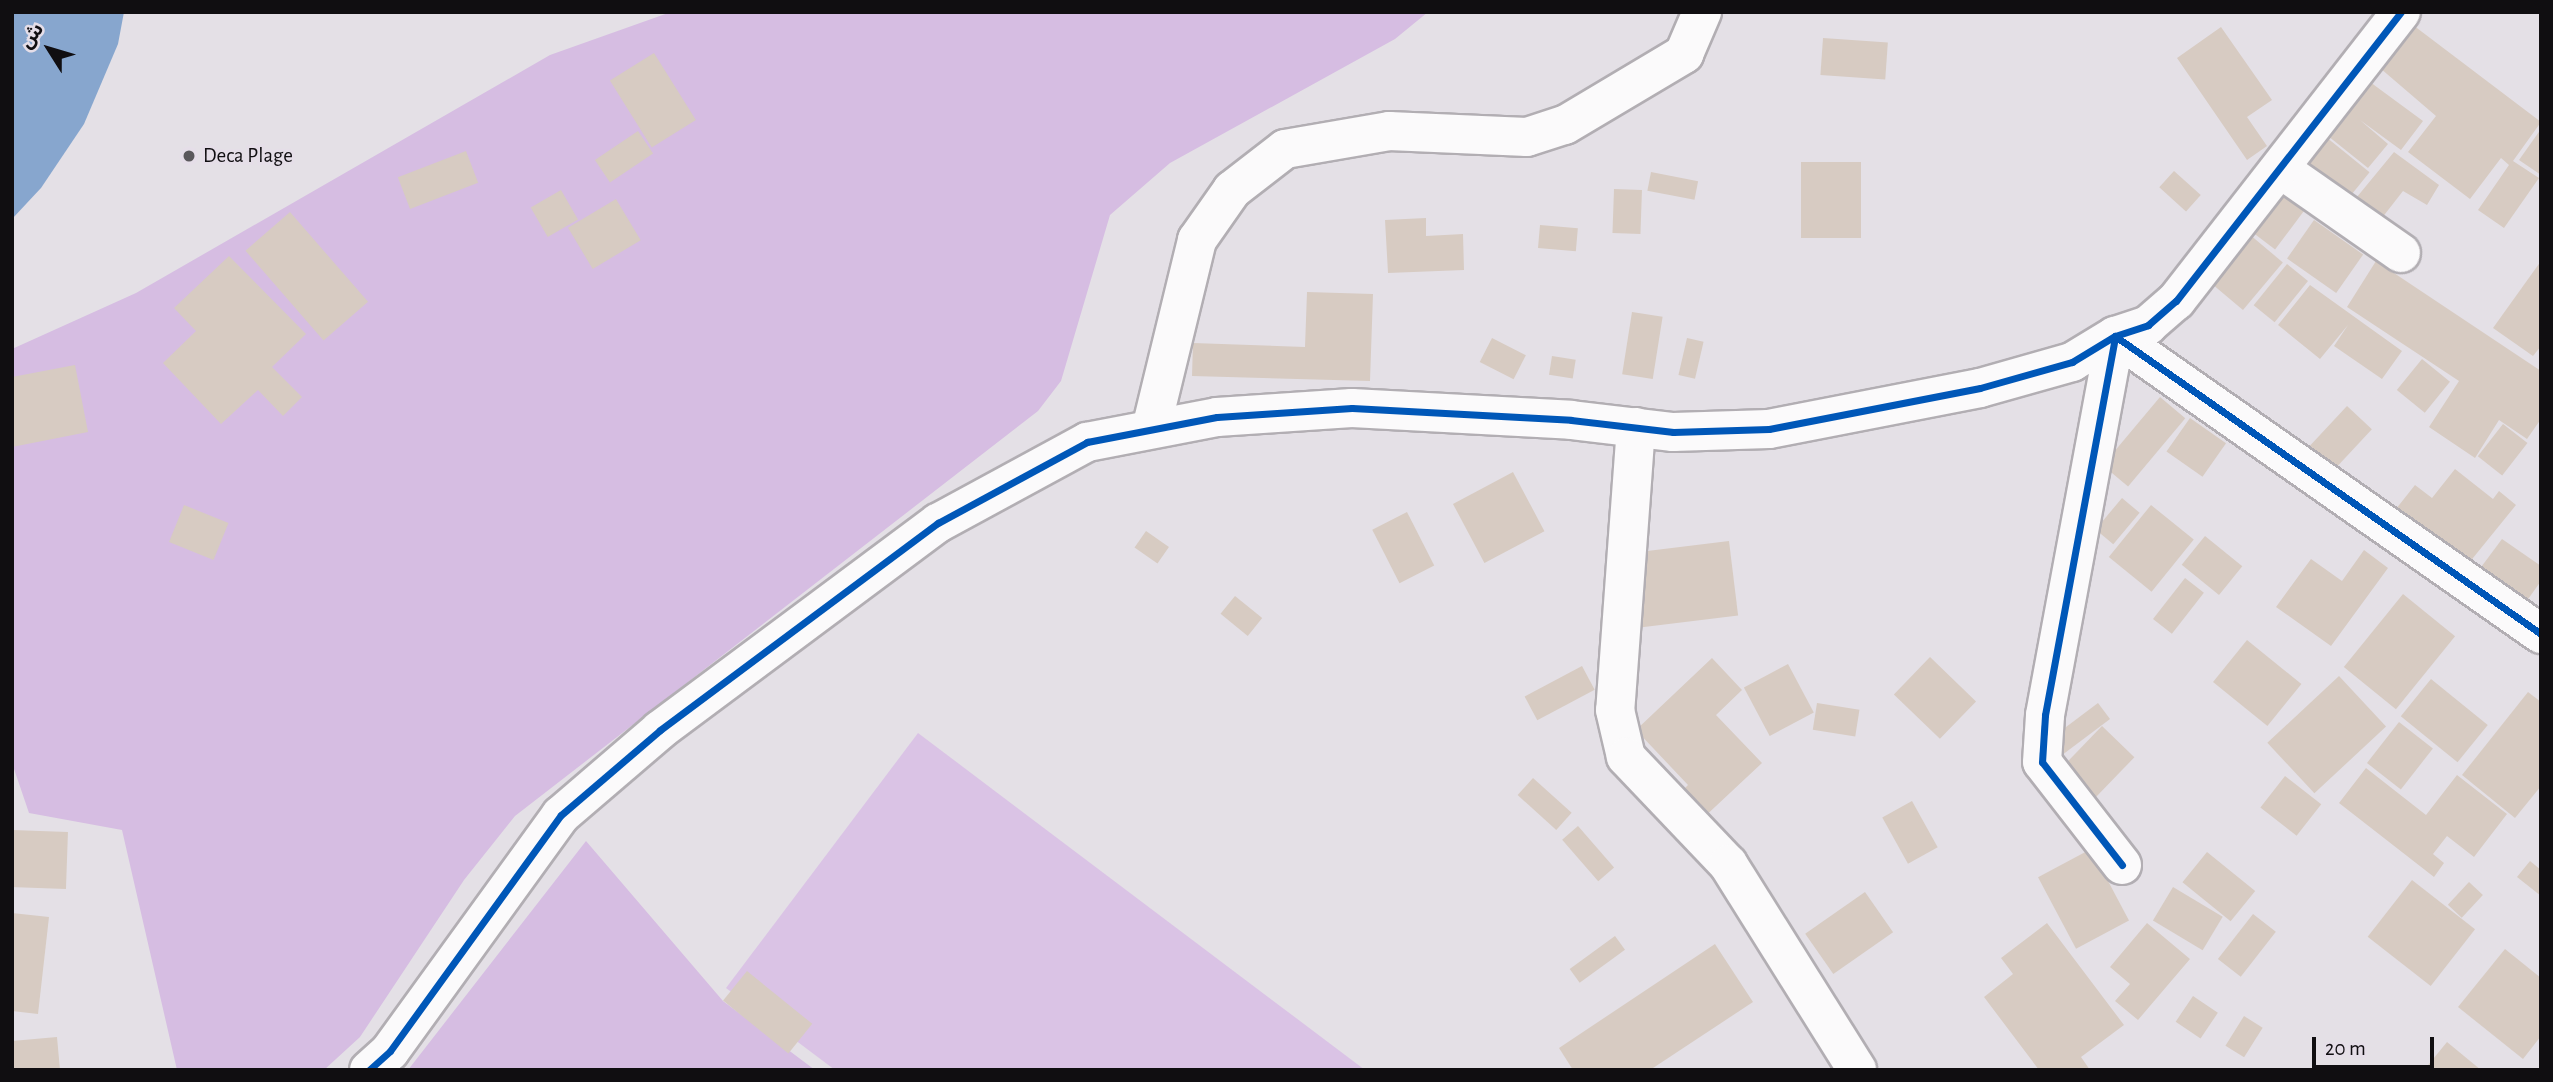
<!DOCTYPE html>
<meta charset="utf-8">
<style>
body{margin:0}
#map{position:relative;width:2553px;height:1082px;overflow:hidden;background:#e4e0e6;font-family:"Alegreya Sans","Noto Sans Arabic",sans-serif}
div>[style]{position:absolute}
.green>*{inset:0;background:#dac3e5}
.forest>*{inset:0;background:#d6bde2}
.water>*{inset:0;background:#87a6ce}
.building>*{inset:0;background:#d7cbc2;transform-origin:0 0}
.roads{filter:drop-shadow(2px 0 #b2aeb3) drop-shadow(-2px 0 #b2aeb3) drop-shadow(0 2px #b2aeb3) drop-shadow(0 -2px #b2aeb3)}
.minor>*{height:38px;margin:-19px;padding:0 19px;transform-origin:19px;border-radius:19px;background:#fbfafb}
.cycleway>*{height:7px;margin:-3.5px;padding:0 3.5px;transform-origin:3.5px;border-radius:3.5px;background:#0057b8}
.dots>*{width:19px;height:19px;translate:-50% -50%;box-sizing:border-box;border:4px solid #e5dee8;border-radius:50%}
span{translate:-50% -50%;white-space:nowrap;text-align:center;line-height:1.15;-webkit-text-stroke:6px #e5dee8;paint-order:stroke}
.poi-label{font-size:21px;color:#100e11}
.left{translate:0 -50%;text-align:left}
.frame{position:absolute;inset:0;border:14px solid #100e11;pointer-events:none}
.north{position:absolute;left:14px;top:14px;width:70px;height:70px;-webkit-text-stroke:5px #e5dee8;paint-order:stroke;rotate:307deg;font-size:19px;font-weight:700;line-height:28px;text-align:center;color:#100e11}
.north::after{content:'';display:block;margin:auto;width:24px;height:32px;background:#100e11;clip-path:polygon(50% 0,100% 100%,50% 72%,0 100%)}
.scale{position:absolute;left:2312px;top:1037px;width:122px;height:32px;box-sizing:border-box;border:4px solid #100e11;border-top:0;padding-left:9px;font-size:21px;line-height:24px;white-space:nowrap;color:#100e11;-webkit-text-stroke:5px #e5dee8;paint-order:stroke}
</style>
<div id="map">
<div class="green">
<i style="clip-path:polygon(918px 733px,1365px 1070px,835px 1070px,726px 988px)"></i>
</div>
<div class="forest">
<i style="clip-path:polygon(671px 12px,1428px 12px,1395px 39px,1170px 163px,1110px 215px,1061px 381px,1038px 411px,515px 816px,464px 880px,360px 1037px,324px 1070px,177px 1070px,122px 830px,29px 813px,12px 763px,12px 349px,136px 293px,550px 55px)"></i>
<i style="clip-path:polygon(586px 841px,723px 1001px,815px 1070px,408px 1070px)"></i>
</div>
<div class="water">
<i style="clip-path:polygon(12px 12px,124px 12px,118px 44px,84px 124px,41px 188px,12px 219px)"></i>
</div>
<div class="building">
<i style="clip-path:polygon(2405px 19px,2541px 122px,2513px 161px,2539px 178px,2504px 228px,2478px 210px,2509px 165px,2501px 158px,2470px 199px,2408px 152px,2436px 116px,2373px 62px)"></i>
<i style="clip-path:polygon(2221px 27px,2272px 100px,2247px 117px,2267px 146px,2247px 160px,2177px 58px)"></i>
<i style="left:1823px;top:38px;width:65px;height:37px;rotate:4deg"></i>
<i style="left:654px;top:53px;width:79px;height:52px;rotate:58deg"></i>
<i style="clip-path:polygon(2370px 82px,2423px 121px,2401px 150px,2360px 120px,2388px 144px,2368px 168px,2328px 136px)"></i>
<i style="clip-path:polygon(2541px 129px,2541px 175px,2519px 160px)"></i>
<i style="left:638px;top:131px;width:27px;height:52px;rotate:56deg"></i>
<i style="left:2326px;top:137px;width:56px;height:33px;rotate:39deg"></i>
<i style="left:466px;top:151px;width:34px;height:73px;rotate:69deg"></i>
<i style="clip-path:polygon(2394px 152px,2439px 185px,2427px 205px,2403px 191px,2378px 223px,2352px 203px)"></i>
<i style="left:1801px;top:162px;width:60px;height:76px"></i>
<i style="left:2174px;top:171px;width:36px;height:22px;rotate:42deg"></i>
<i style="left:1651px;top:172px;width:48px;height:19px;rotate:11deg"></i>
<i style="left:1614px;top:189px;width:28px;height:44px;rotate:2deg"></i>
<i style="left:561px;top:190px;width:34px;height:35px;rotate:60deg"></i>
<i style="left:2280px;top:193px;width:30px;height:48px;rotate:37deg"></i>
<i style="left:616px;top:199px;width:48px;height:56px;rotate:59deg"></i>
<i style="left:290px;top:212px;width:119px;height:59px;rotate:49deg"></i>
<i style="clip-path:polygon(1426px 218px,1426px 236px,1463px 234px,1464px 270px,1388px 273px,1385px 220px)"></i>
<i style="left:2314px;top:220px;width:60px;height:47px;rotate:35deg"></i>
<i style="left:1540px;top:225px;width:38px;height:23px;rotate:5deg"></i>
<i style="left:2243px;top:229px;width:52px;height:62px;rotate:40deg"></i>
<i style="clip-path:polygon(229px 256px,306px 334px,272px 367px,302px 397px,283px 416px,258px 390px,221px 424px,163px 363px,196px 331px,174px 308px)"></i>
<i style="clip-path:polygon(2376px 261px,2541px 371px,2541px 419px,2527px 439px,2499px 420px,2475px 458px,2429px 427px,2459px 381px,2347px 307px)"></i>
<i style="clip-path:polygon(2541px 261px,2541px 346px,2533px 356px,2493px 328px)"></i>
<i style="left:2287px;top:264px;width:27px;height:53px;rotate:39deg"></i>
<i style="clip-path:polygon(2310px 285px,2402px 351px,2382px 379px,2334px 346px,2348px 325px,2320px 359px,2278px 325px)"></i>
<i style="clip-path:polygon(1307px 292px,1373px 294px,1370px 381px,1192px 376px,1193px 343px,1305px 347px)"></i>
<i style="left:1632px;top:312px;width:31px;height:63px;rotate:9deg"></i>
<i style="left:1492px;top:338px;width:38px;height:27px;rotate:27deg"></i>
<i style="left:1687px;top:338px;width:17px;height:38px;rotate:13deg"></i>
<i style="left:1552px;top:356px;width:24px;height:19px;rotate:9deg"></i>
<i style="left:2422px;top:359px;width:36px;height:40px;rotate:39deg"></i>
<i style="clip-path:polygon(75px 365px,88px 432px,12px 447px,12px 377px)"></i>
<i style="left:2160px;top:397px;width:33px;height:89px;rotate:40deg"></i>
<i style="left:2347px;top:406px;width:34px;height:69px;rotate:43deg"></i>
<i style="left:2190px;top:418px;width:44px;height:41px;rotate:35deg"></i>
<i style="left:2503px;top:424px;width:31px;height:41px;rotate:38deg"></i>
<i style="clip-path:polygon(2455px 469px,2493px 499px,2499px 491px,2516px 505px,2460px 574px,2388px 519px,2415px 485px,2432px 498px)"></i>
<i style="left:1513px;top:472px;width:67px;height:68px;rotate:62deg"></i>
<i style="left:2122px;top:498px;width:23px;height:41px;rotate:40deg"></i>
<i style="left:184px;top:505px;width:48px;height:40px;rotate:22deg"></i>
<i style="left:2151px;top:505px;width:55px;height:67px;rotate:39deg"></i>
<i style="left:1407px;top:512px;width:60px;height:39px;rotate:63deg"></i>
<i style="left:1146px;top:531px;width:28px;height:20px;rotate:35deg"></i>
<i style="left:2205px;top:536px;width:48px;height:37px;rotate:39deg"></i>
<i style="clip-path:polygon(2502px 539px,2541px 566px,2541px 581px,2516px 616px,2470px 582px)"></i>
<i style="left:1729px;top:541px;width:75px;height:103px;rotate:83deg"></i>
<i style="clip-path:polygon(2364px 550px,2388px 568px,2331px 646px,2276px 607px,2311px 559px,2342px 581px)"></i>
<i style="left:2185px;top:578px;width:24px;height:52px;rotate:38deg"></i>
<i style="left:2403px;top:594px;width:67px;height:94px;rotate:39deg"></i>
<i style="left:1235px;top:596px;width:35px;height:23px;rotate:39deg"></i>
<i style="left:2247px;top:640px;width:70px;height:54px;rotate:39deg"></i>
<i style="left:1930px;top:657px;width:64px;height:52px;rotate:44deg"></i>
<i style="clip-path:polygon(1712px 658px,1742px 690px,1716px 715px,1762px 763px,1700px 821px,1677px 796px,1688px 785px,1636px 730px)"></i>
<i style="left:1788px;top:664px;width:55px;height:50px;rotate:62deg"></i>
<i style="left:1582px;top:666px;width:27px;height:65px;rotate:62deg"></i>
<i style="left:2339px;top:676px;width:69px;height:98px;rotate:47deg"></i>
<i style="left:2431px;top:679px;width:73px;height:48px;rotate:39deg"></i>
<i style="clip-path:polygon(2528px 692px,2541px 702px,2541px 786px,2515px 818px,2462px 775px)"></i>
<i style="left:1817px;top:703px;width:43px;height:27px;rotate:9deg"></i>
<i style="left:2098px;top:703px;width:20px;height:60px;rotate:53deg"></i>
<i style="left:2399px;top:722px;width:43px;height:52px;rotate:38deg"></i>
<i style="left:2102px;top:726px;width:45px;height:64px;rotate:44deg"></i>
<i style="clip-path:polygon(2366px 768px,2426px 815px,2457px 775px,2507px 814px,2474px 857px,2447px 836px,2433px 854px,2444px 863px,2434px 877px,2339px 803px)"></i>
<i style="left:2285px;top:776px;width:46px;height:40px;rotate:38deg"></i>
<i style="left:1533px;top:778px;width:52px;height:23px;rotate:42deg"></i>
<i style="left:1912px;top:801px;width:53px;height:34px;rotate:61deg"></i>
<i style="left:1578px;top:826px;width:55px;height:21px;rotate:49deg"></i>
<i style="left:12px;top:830px;width:56px;height:57px;rotate:2deg"></i>
<i style="left:2091px;top:849px;width:81px;height:60px;rotate:62deg"></i>
<i style="left:2207px;top:852px;width:62px;height:39px;rotate:39deg"></i>
<i style="clip-path:polygon(2530px 861px,2541px 870px,2541px 896px,2517px 877px)"></i>
<i style="left:2412px;top:880px;width:80px;height:72px;rotate:38deg"></i>
<i style="left:2469px;top:882px;width:19px;height:31px;rotate:43deg"></i>
<i style="left:2173px;top:887px;width:58px;height:39px;rotate:31deg"></i>
<i style="left:1865px;top:892px;width:49px;height:73px;rotate:55deg"></i>
<i style="clip-path:polygon(12px 913px,49px 917px,38px 1014px,12px 1011px)"></i>
<i style="left:2253px;top:914px;width:29px;height:57px;rotate:38deg"></i>
<i style="clip-path:polygon(2047px 923px,2124px 1025px,2081px 1057px,2090px 1070px,2039px 1070px,1984px 997px,2013px 974px,2001px 958px)"></i>
<i style="clip-path:polygon(2147px 923px,2190px 959px,2138px 1020px,2115px 1001px,2130px 984px,2110px 967px)"></i>
<i style="left:1615px;top:936px;width:17px;height:56px;rotate:54deg"></i>
<i style="clip-path:polygon(1715px 944px,1753px 1002px,1650px 1070px,1573px 1070px,1559px 1048px)"></i>
<i style="clip-path:polygon(2505px 949px,2541px 978px,2541px 1036px,2523px 1059px,2458px 1007px)"></i>
<i style="left:747px;top:971px;width:84px;height:38px;rotate:39deg"></i>
<i style="left:2193px;top:996px;width:30px;height:31px;rotate:34deg"></i>
<i style="left:2244px;top:1016px;width:22px;height:35px;rotate:32deg"></i>
<i style="clip-path:polygon(57px 1037px,60px 1070px,12px 1070px,12px 1041px)"></i>
<i style="clip-path:polygon(2447px 1042px,2481px 1070px,2424px 1070px)"></i>
</div>
<div class="roads">
<div class="minor">
<i style="left:2282px;top:170px;width:145px;rotate:34.9deg"></i>
<i style="left:1636px;top:427px;width:284px;rotate:94.2deg"></i>
<i style="left:1615px;top:710px;width:48px;rotate:76.8deg"></i>
<i style="left:1626px;top:757px;width:148px;rotate:46.4deg"></i>
<i style="left:1728px;top:864px;width:243px;rotate:57.9deg"></i>
<i style="left:1151px;top:429px;width:195px;rotate:-76.3deg"></i>
<i style="left:1197px;top:240px;width:61px;rotate:-55deg"></i>
<i style="left:1232px;top:190px;width:67px;rotate:-37.7deg"></i>
<i style="left:1285px;top:149px;width:106px;rotate:-9.8deg"></i>
<i style="left:1389px;top:131px;width:138px;rotate:2.5deg"></i>
<i style="left:1527px;top:137px;width:40px;rotate:-18deg"></i>
<i style="left:1565px;top:125px;width:139px;rotate:-30.8deg"></i>
<i style="left:1684px;top:54px;width:46px;rotate:-66.8deg"></i>
<i style="left:2122px;top:865px;width:130px;rotate:-127.8deg"></i>
<i style="left:2042px;top:762px;width:47px;rotate:-86.3deg"></i>
<i style="left:2045px;top:715px;width:385px;rotate:-79.5deg"></i>
<i style="left:2115px;top:336px;width:520px;rotate:34.97deg"></i>
<i style="left:369px;top:1070px;width:28px;rotate:-42deg"></i>
<i style="left:390px;top:1051px;width:291px;rotate:-54.1deg"></i>
<i style="left:561px;top:815px;width:130px;rotate:-40.6deg"></i>
<i style="left:660px;top:730px;width:347px;rotate:-36.7deg"></i>
<i style="left:938px;top:523px;width:170px;rotate:-28.5deg"></i>
<i style="left:1087px;top:442px;width:132px;rotate:-10.9deg"></i>
<i style="left:1217px;top:417px;width:135px;rotate:-3.8deg"></i>
<i style="left:1352px;top:408px;width:219px;rotate:3.1deg"></i>
<i style="left:1571px;top:420px;width:103px;rotate:6.7deg"></i>
<i style="left:1673px;top:432px;width:96px;rotate:-1.8deg"></i>
<i style="left:1769px;top:429px;width:215px;rotate:-11deg"></i>
<i style="left:1980px;top:388px;width:96px;rotate:-15.8deg"></i>
<i style="left:2072px;top:362px;width:50px;rotate:-31.2deg"></i>
<i style="left:2115px;top:336px;width:35px;rotate:-18deg"></i>
<i style="left:2148px;top:325px;width:37px;rotate:-41deg"></i>
<i style="left:2176px;top:301px;width:366px;rotate:-52.1deg"></i>
</div>
</div>
<div class="cycleway">
<i style="left:2122px;top:865px;width:130px;rotate:-127.8deg"></i>
<i style="left:2042px;top:762px;width:47px;rotate:-86.3deg"></i>
<i style="left:2045px;top:715px;width:385px;rotate:-79.5deg"></i>
<i style="left:2115px;top:336px;width:520px;rotate:34.97deg"></i>
<i style="left:369px;top:1070px;width:28px;rotate:-42deg"></i>
<i style="left:390px;top:1051px;width:291px;rotate:-54.1deg"></i>
<i style="left:561px;top:815px;width:130px;rotate:-40.6deg"></i>
<i style="left:660px;top:730px;width:347px;rotate:-36.7deg"></i>
<i style="left:938px;top:523px;width:170px;rotate:-28.5deg"></i>
<i style="left:1087px;top:442px;width:132px;rotate:-10.9deg"></i>
<i style="left:1217px;top:417px;width:135px;rotate:-3.8deg"></i>
<i style="left:1352px;top:408px;width:219px;rotate:3.1deg"></i>
<i style="left:1571px;top:420px;width:103px;rotate:6.7deg"></i>
<i style="left:1673px;top:432px;width:96px;rotate:-1.8deg"></i>
<i style="left:1769px;top:429px;width:215px;rotate:-11deg"></i>
<i style="left:1980px;top:388px;width:96px;rotate:-15.8deg"></i>
<i style="left:2072px;top:362px;width:50px;rotate:-31.2deg"></i>
<i style="left:2115px;top:336px;width:35px;rotate:-18deg"></i>
<i style="left:2148px;top:325px;width:37px;rotate:-41deg"></i>
<i style="left:2176px;top:301px;width:366px;rotate:-52.1deg"></i>
</div>
<div class="dots">
<i style="left:189px;top:156px;background:#5a585c"></i>
</div>
<div class="poi-label">
<span class="left" style="left:203px;top:156px">Deca Plage</span>
</div>
<div class="frame"></div>
<div class="north">ش</div>
<div class="scale">20 m</div>
</div>
